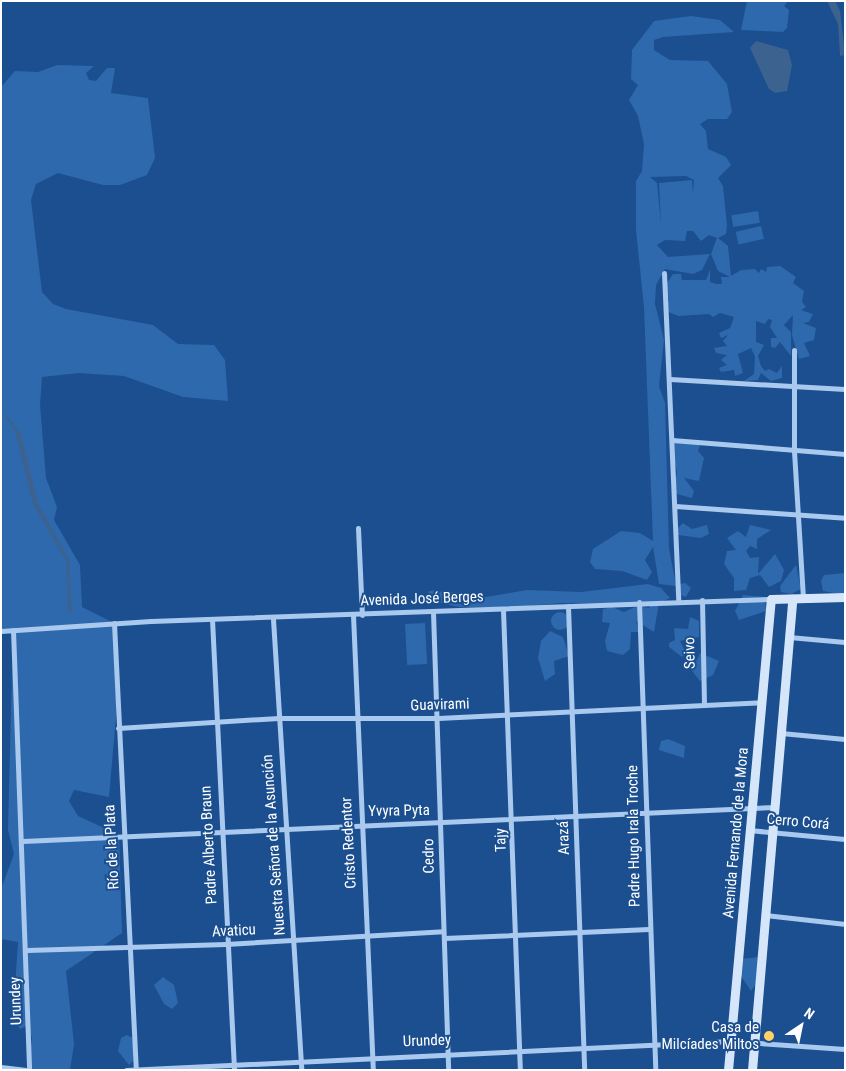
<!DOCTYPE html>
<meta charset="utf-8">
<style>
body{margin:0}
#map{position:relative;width:846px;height:1071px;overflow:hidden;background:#1b4f8f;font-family:"Roboto Condensed",sans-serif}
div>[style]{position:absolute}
.green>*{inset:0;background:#2e69ad;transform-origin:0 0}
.round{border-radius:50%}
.water>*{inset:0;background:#3c6290}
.minor>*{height:5px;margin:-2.5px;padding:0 2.5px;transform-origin:2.5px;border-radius:2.5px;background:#a9c9ee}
.secondary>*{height:9px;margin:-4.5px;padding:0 4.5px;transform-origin:4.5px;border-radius:4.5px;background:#d6e6fa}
.dots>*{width:14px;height:14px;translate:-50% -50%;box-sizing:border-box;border:2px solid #1b4f8f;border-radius:50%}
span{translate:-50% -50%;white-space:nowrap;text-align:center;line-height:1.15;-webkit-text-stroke:4px #1b4f8f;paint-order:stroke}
.street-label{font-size:15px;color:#fff}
.poi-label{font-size:15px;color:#fff}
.right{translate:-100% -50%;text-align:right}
.frame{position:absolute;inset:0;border:2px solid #fff;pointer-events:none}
.north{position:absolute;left:776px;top:1001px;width:50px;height:50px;-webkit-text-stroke:4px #1b4f8f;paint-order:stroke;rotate:34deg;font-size:14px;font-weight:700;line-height:20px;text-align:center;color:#fff}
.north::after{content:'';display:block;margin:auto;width:18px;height:22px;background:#fff;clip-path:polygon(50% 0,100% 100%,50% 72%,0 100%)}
</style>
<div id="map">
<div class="green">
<i style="clip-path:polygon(747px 1px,788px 1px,784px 6px,789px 10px,787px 28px,783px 32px,741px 30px)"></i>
<i style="clip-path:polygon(evenodd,691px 16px,720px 20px,734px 32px,663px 37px,654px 40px,654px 50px,670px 60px,708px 61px,727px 84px,732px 112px,727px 119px,708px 119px,700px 124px,706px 131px,708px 149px,726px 157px,731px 165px,718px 178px,723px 186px,727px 225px,726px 234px,718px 238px,728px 246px,731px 276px,741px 270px,755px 269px,759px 273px,761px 269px,766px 272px,767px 267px,780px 266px,796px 277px,793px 283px,804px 291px,802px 302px,806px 307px,801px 310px,813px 314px,809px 322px,803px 323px,816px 328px,814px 340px,804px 343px,810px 356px,799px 359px,792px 335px,793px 315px,784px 325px,791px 332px,791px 356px,780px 342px,775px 348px,771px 347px,771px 338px,777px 338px,770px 327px,772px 320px,768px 319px,765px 324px,756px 321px,756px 342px,764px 345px,758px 356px,761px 366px,765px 371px,769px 369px,777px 373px,782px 366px,782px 378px,771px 381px,761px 373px,758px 380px,744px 381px,754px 374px,755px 357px,751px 348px,738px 354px,743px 373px,735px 376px,734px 370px,721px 372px,719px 368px,727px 365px,721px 360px,727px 355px,716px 353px,714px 348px,727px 346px,723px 341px,728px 335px,721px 338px,719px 333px,730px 328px,734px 317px,720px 313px,713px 317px,709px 314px,679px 316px,663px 310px,669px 300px,665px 286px,673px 274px,681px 274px,682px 280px,706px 280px,710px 270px,710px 282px,716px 284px,722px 284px,721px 277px,730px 277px,718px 271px,711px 254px,717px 238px,709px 235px,701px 241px,693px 231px,687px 231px,685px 241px,665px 240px,657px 245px,668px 257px,710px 254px,702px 270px,693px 274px,665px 269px,656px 285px,655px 304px,664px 340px,659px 386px,665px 403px,669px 549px,676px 585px,685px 583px,691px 588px,686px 597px,677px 594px,676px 586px,659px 584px,653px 547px,645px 560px,652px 572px,647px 580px,622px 571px,595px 569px,590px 562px,593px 549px,621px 531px,640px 533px,653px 541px,644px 307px,636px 230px,636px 181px,642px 171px,644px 144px,638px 116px,629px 100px,638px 85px,631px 79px,632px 50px,654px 21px,691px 16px,686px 176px,694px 180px,693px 194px,692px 180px,659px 183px,661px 224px,657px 183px,650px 177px,686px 176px)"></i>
<i style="clip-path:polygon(57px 65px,94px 66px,86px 73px,89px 80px,96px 81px,107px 68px,115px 68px,111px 93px,148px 98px,155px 158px,147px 175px,120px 185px,103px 185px,58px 173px,36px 184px,31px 200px,42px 292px,53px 304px,66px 309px,153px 325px,178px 344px,214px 345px,225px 360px,228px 401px,183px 397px,124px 376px,79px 373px,42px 377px,40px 405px,46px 478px,57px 507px,54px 520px,80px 565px,82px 607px,114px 623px,117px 705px,109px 797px,74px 790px,69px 801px,78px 816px,119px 835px,122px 933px,66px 971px,74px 1044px,70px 1070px,28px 1070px,32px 1038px,28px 1025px,20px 1029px,13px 1017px,18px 942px,1px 939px,1px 889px,14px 854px,8px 830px,13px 630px,1px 629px,1px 87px,15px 71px,38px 72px)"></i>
<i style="left:758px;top:211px;width:12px;height:27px;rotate:81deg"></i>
<i style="left:761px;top:226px;width:13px;height:26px;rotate:77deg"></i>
<i style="clip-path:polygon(674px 438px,700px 445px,698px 451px,704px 458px,699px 481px,684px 478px,694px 491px,692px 498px,673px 493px,677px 472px,671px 448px)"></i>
<i style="clip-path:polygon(683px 523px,692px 529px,707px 525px,709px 534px,701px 538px,678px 535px,677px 529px)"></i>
<i style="clip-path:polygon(750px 525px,771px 530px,757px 539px,757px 549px,750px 546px,746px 551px,750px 558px,759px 557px,758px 574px,775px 554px,784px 570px,781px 581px,769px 587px,760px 575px,750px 578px,746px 590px,734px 591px,734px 578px,724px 564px,727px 551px,736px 550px,727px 538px,738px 531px,746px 537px)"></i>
<i style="clip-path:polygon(796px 565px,801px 589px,791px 594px,781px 592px,780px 586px)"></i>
<i style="clip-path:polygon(845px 573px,845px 595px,823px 591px,821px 581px,824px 575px)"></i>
<i style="clip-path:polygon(648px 584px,661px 588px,670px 598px,659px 603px,654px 632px,636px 621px,639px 632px,631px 632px,630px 649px,623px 655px,607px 651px,605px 641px,610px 623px,602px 622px,603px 609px,612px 607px,624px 612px,637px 606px,649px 608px,651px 604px,561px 603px,510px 608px,459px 607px,426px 600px,429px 591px,439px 590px,486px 597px,527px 590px,581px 592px)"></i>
<i style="clip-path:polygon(743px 595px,765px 597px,766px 611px,739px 620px,735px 611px)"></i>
<i class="round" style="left:551px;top:612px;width:18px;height:18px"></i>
<i style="clip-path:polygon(690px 617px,699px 621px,699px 637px,680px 641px,686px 653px,682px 657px,669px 647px,669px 643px,675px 640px,674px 628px,688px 629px)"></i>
<i style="left:425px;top:623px;width:41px;height:20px;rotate:87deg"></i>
<i style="clip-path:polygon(550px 631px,563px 637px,569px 656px,554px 661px,555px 674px,545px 681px,538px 658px,541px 641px)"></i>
<i style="clip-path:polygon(700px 653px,719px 661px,713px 675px,700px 681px,692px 671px)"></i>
<i style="clip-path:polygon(668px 739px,685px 746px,684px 758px,659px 750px,661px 741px)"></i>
<i style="clip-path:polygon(758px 957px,756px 984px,751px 991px,741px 976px,741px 959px)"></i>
<i style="clip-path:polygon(163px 977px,174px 985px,178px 1003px,172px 1009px,164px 1004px,154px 985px)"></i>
<i style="clip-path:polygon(127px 1035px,133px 1038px,133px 1061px,129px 1065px,118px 1051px,121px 1038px)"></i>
</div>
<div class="water">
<i style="clip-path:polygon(827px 1px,835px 1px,840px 11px,845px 55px,840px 56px,838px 24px)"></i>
<i style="clip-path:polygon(756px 41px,788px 50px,792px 65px,787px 91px,775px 93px,769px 89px,750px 48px)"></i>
<i style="clip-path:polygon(1px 408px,21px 434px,38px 503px,69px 560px,72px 613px,68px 612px,66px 561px,33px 504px,15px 432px)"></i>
</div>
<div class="minor">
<i style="left:664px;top:273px;width:327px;rotate:87.5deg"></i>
<i style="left:794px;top:350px;width:101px;rotate:90deg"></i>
<i style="left:794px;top:451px;width:147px;rotate:86.5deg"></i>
<i style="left:670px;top:379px;width:175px;rotate:3.3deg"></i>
<i style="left:672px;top:440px;width:174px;rotate:4.6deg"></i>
<i style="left:675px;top:506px;width:170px;rotate:4deg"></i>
<i style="left:358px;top:528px;width:87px;rotate:87.4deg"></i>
<i style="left:702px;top:600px;width:105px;rotate:88.9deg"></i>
<i style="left:639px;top:602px;width:468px;rotate:88deg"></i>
<i style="left:568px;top:606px;width:464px;rotate:88deg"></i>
<i style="left:503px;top:610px;width:460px;rotate:87.9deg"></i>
<i style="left:433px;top:612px;width:458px;rotate:88.1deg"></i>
<i style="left:353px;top:615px;width:455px;rotate:87.5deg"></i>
<i style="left:212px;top:619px;width:452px;rotate:87.2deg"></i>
<i style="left:273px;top:619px;width:452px;rotate:86.4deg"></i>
<i style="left:114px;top:623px;width:448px;rotate:87.2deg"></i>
<i style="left:13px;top:630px;width:440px;rotate:87.9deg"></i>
<i style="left:1px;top:631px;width:150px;rotate:-3.8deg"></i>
<i style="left:151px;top:621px;width:620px;rotate:-2.03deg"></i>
<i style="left:789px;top:637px;width:56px;rotate:5.1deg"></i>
<i style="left:118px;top:728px;width:161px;rotate:-3.6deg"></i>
<i style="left:279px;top:718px;width:159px"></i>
<i style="left:438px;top:718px;width:324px;rotate:-2.8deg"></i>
<i style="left:781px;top:733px;width:64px;rotate:5.4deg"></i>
<i style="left:749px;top:830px;width:96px;rotate:5.4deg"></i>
<i style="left:23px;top:841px;width:753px;rotate:-2.59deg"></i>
<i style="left:765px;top:915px;width:81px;rotate:6.4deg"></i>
<i style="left:444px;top:938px;width:205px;rotate:-2.5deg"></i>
<i style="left:27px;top:950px;width:199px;rotate:-1.7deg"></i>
<i style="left:226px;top:944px;width:217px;rotate:-3.4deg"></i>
<i style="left:1px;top:1067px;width:25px;rotate:7deg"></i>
<i style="left:126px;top:1070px;width:606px;rotate:-2.74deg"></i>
<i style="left:731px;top:1041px;width:114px;rotate:4deg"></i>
</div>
<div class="secondary">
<i style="left:728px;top:1070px;width:473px;rotate:-84.8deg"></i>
<i style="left:771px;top:599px;width:74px;rotate:-1.5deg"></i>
<i style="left:752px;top:1070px;width:473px;rotate:-85.1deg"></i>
</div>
<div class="dots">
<i style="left:769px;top:1036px;background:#ffd166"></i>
</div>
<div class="street-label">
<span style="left:422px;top:599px;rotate:-2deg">Avenida José Berges</span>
<span style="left:690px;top:653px;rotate:-91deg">Seivo</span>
<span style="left:440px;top:705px;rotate:-2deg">Guavirami</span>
<span style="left:399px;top:811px;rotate:-1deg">Yvyra Pyta</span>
<span style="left:798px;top:822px;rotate:5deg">Cerro Corá</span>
<span style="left:736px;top:833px;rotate:-85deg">Avenida Fernando de la Mora</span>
<span style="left:634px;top:836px;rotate:-91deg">Padre Hugo Irala Troche</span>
<span style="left:564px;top:838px;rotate:-92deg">Arazá</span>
<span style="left:501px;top:840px;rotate:-92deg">Tajy</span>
<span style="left:349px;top:843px;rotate:-93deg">Cristo Redentor</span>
<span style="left:209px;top:845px;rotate:-93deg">Padre Alberto Braun</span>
<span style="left:274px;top:845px;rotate:-94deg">Nuestra Señora de la Asunción</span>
<span style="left:112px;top:847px;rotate:-93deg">Río de la Plata</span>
<span style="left:429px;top:856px;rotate:-91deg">Cedro</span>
<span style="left:234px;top:931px;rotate:-3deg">Avaticu</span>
<span style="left:16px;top:1001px;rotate:-92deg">Urundey</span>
<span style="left:427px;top:1041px;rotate:-2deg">Urundey</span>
</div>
<div class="poi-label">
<span class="right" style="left:759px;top:1036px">Casa de<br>Milcíades Miltos</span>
</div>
<div class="frame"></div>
<div class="north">N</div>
</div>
